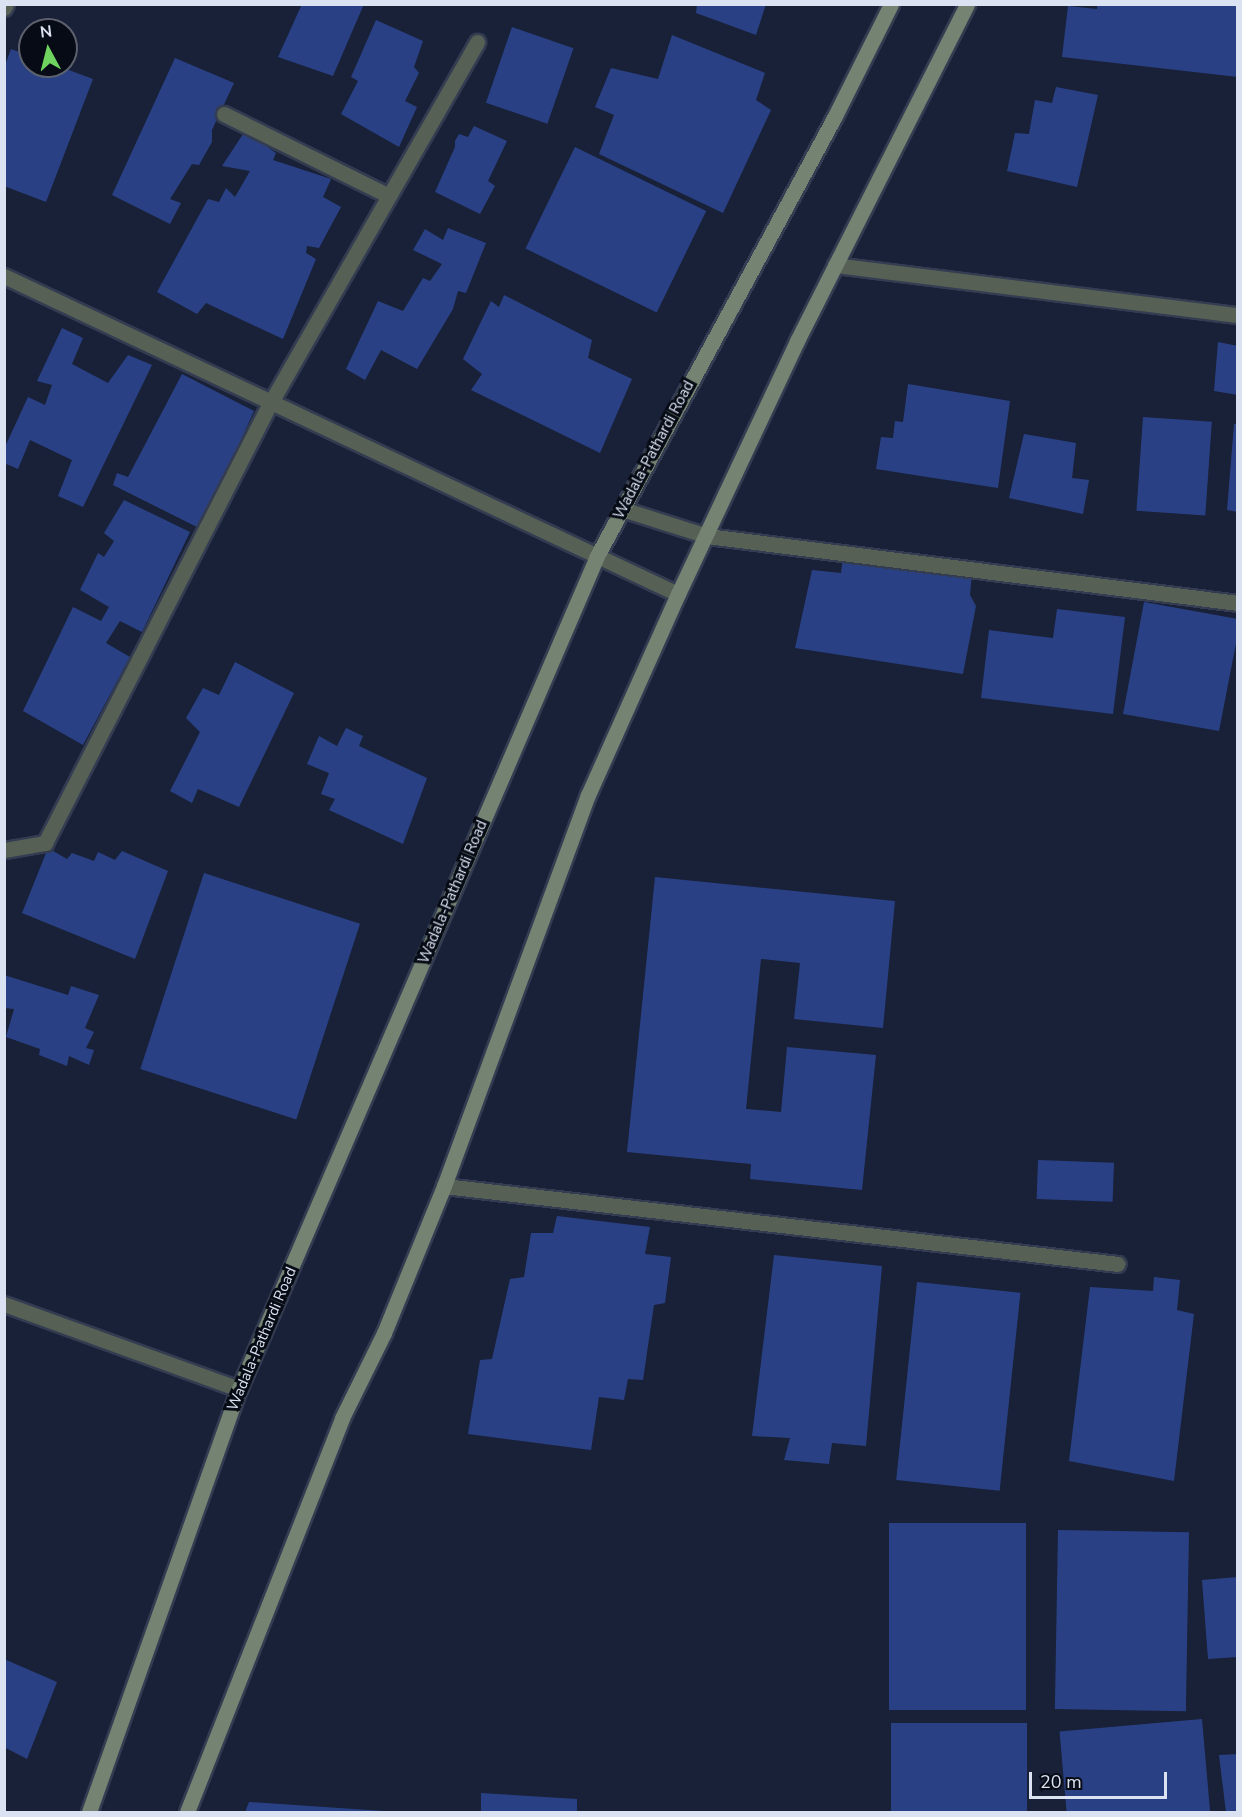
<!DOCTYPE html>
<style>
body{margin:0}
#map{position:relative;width:1242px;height:1817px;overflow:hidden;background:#182137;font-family:"Nunito Sans",sans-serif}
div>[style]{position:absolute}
.building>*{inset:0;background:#2a4085;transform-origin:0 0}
.roads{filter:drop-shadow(2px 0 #333c51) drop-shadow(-2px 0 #333c51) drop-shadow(0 2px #333c51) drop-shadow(0 -2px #333c51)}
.street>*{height:15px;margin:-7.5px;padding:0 7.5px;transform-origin:7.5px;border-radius:7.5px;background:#576055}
.secondary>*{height:15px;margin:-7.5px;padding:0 7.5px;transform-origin:7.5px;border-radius:7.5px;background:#758372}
span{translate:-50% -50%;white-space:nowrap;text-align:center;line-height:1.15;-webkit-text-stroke:6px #070b15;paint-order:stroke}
.street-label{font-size:15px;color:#dbe2f1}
.frame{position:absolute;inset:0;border:6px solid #dbe2f1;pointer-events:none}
.north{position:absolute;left:18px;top:18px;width:60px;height:60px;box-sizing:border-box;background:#070b15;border:2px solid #5c616d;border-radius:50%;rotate:353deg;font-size:16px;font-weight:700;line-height:24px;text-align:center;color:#dbe2f1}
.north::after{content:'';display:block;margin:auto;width:21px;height:27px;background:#6fd35f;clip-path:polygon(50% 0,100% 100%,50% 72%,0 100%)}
.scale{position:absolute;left:1029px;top:1772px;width:138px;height:27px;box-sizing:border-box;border:3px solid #dbe2f1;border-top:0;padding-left:8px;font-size:18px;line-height:21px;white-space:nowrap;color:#dbe2f1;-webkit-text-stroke:4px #070b15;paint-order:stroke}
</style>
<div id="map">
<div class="building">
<i style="clip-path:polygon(302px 4px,364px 4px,333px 76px,278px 57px)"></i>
<i style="clip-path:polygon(697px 4px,766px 4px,756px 35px,696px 13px)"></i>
<i style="clip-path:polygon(1097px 4px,1238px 4px,1238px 77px,1062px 57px,1068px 6px,1097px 9px)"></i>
<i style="clip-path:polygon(376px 20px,423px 41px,414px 67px,419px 73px,405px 101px,417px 107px,399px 147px,341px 114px,358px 81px,351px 77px)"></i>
<i style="left:512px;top:27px;width:65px;height:80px;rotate:19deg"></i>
<i style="clip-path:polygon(672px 35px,765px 73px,756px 100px,771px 110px,723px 213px,599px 154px,614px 115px,595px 107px,611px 68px,658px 79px)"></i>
<i style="clip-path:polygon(11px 49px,30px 56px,30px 66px,58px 66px,93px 79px,46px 202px,4px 186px,4px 68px)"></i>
<i style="clip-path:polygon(175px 58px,234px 83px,212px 130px,212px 142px,199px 165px,192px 164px,170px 199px,181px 203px,170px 224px,112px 195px)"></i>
<i style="clip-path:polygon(1056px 87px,1098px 95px,1077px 187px,1007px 171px,1015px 133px,1029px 134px,1035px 100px,1052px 103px)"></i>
<i style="clip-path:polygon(474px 126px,507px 141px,488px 181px,495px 186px,480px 214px,435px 192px,455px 147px,455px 141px,459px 134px,468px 137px)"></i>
<i style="clip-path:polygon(245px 131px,276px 153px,273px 160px,331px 179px,323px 197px,341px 207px,319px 248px,307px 246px,306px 253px,316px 259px,283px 339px,206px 303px,197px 314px,157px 292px,208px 199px,219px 202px,226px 188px,235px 197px,250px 171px,222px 166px)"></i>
<i style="left:575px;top:147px;width:146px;height:113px;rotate:26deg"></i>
<i style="clip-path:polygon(448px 228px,486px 243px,466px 293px,458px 291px,453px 309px,417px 369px,381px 350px,365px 380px,346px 369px,378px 301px,403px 311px,423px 278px,430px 281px,442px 264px,413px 250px,425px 229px,443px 240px)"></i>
<i style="clip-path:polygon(504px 295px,592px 340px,588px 358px,632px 379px,600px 453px,471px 390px,482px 374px,463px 359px,491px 301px,499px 307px)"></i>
<i style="clip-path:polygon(62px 328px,83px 338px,72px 364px,108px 383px,128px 355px,152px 365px,83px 507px,58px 496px,72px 460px,30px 440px,18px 469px,4px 463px,4px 449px,28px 397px,45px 405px,52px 385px,37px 381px)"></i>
<i style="clip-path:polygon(1218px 342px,1238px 346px,1238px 395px,1214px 391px)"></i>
<i style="clip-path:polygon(182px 374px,254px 411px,201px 529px,113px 485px,117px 473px,128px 477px)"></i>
<i style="clip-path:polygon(908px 384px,1010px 401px,998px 488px,876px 469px,881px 437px,893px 438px,895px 421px,903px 422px)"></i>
<i style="left:1143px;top:417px;width:69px;height:94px;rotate:4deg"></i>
<i style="clip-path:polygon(1234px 424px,1238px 424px,1238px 512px,1227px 510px)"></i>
<i style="clip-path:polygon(1024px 434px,1076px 443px,1072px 478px,1089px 480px,1083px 514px,1009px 498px)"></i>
<i style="clip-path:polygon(124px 500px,190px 532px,142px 632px,120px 621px,106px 643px,130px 657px,83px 745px,23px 711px,73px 607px,101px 621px,109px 607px,80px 590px,98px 553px,104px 557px,114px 541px,104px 533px)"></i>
<i style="clip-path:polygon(843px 556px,972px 573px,970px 595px,976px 606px,963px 674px,795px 648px,812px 570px,841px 573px)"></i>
<i style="clip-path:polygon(1144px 602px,1238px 619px,1238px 633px,1219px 731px,1123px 714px)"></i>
<i style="clip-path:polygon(1057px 609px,1125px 617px,1113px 714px,981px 698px,989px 630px,1053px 638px)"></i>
<i style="clip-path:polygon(235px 662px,294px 693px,239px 807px,198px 789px,192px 803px,170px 791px,200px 732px,186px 718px,203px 688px,219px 695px)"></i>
<i style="clip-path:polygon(346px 728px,363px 736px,359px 746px,427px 778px,403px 844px,329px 810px,335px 799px,321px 794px,329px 773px,307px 764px,319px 736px,337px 746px)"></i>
<i style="clip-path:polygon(48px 848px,67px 859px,72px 853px,94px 861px,98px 852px,115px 860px,122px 851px,168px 871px,135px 959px,22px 913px)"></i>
<i style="left:204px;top:873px;width:164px;height:206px;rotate:18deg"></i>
<i style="clip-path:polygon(655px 877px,895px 901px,883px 1028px,794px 1019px,800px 963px,761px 959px,746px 1109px,781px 1112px,787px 1047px,876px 1055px,862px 1190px,750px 1179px,751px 1164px,627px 1152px)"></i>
<i style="clip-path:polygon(4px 975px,68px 995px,71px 986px,99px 995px,85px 1028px,94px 1032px,86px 1048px,94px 1050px,89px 1065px,69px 1056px,67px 1066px,39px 1055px,40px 1049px,6px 1037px,14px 1009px,4px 1008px)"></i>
<i style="left:1038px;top:1160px;width:76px;height:39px;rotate:2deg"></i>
<i style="clip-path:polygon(557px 1216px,650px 1227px,645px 1254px,671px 1257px,665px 1303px,654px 1305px,643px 1380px,628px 1379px,624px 1400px,599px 1397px,591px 1450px,468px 1434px,480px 1360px,492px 1359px,510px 1279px,524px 1277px,531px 1233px,553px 1233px)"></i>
<i style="clip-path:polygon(774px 1255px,882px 1266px,866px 1446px,832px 1443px,829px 1464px,784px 1460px,790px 1438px,752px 1436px)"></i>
<i style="clip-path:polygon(1154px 1277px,1180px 1280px,1177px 1310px,1194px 1314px,1174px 1481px,1069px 1461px,1090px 1287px,1153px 1291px)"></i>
<i style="left:917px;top:1282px;width:104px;height:199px;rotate:6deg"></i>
<i style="left:889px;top:1523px;width:137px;height:187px"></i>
<i style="left:1058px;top:1530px;width:131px;height:179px;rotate:1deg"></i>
<i style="clip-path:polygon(1238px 1577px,1238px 1657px,1208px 1659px,1202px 1580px)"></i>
<i style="clip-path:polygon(4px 1659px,57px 1682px,27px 1759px,4px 1747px)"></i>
<i style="left:1202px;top:1719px;width:93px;height:143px;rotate:85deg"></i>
<i style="left:891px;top:1723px;width:136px;height:89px"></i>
<i style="clip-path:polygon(1238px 1754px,1238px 1812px,1226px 1812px,1219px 1755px)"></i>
<i style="clip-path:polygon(481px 1793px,577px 1799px,577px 1812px,481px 1812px)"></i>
<i style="clip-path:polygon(249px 1802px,384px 1811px,384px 1812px,245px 1812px)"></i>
</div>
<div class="roads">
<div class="street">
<i style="left:4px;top:8px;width:4px;rotate:-63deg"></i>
<i style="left:224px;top:114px;width:184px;rotate:26.4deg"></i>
<i style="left:835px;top:265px;width:406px;rotate:7.1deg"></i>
<i style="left:4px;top:276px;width:745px;rotate:25.26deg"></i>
<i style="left:622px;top:509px;width:89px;rotate:17.6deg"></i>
<i style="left:707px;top:536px;width:535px;rotate:7.19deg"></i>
<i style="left:4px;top:850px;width:42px;rotate:-9.7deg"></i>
<i style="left:45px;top:843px;width:496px;rotate:-62.9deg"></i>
<i style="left:271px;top:402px;width:415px;rotate:-60.2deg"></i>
<i style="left:444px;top:1186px;width:678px;rotate:6.6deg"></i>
<i style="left:4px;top:1304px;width:250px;rotate:19.9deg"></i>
</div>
<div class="secondary">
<i style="left:89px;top:1812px;width:449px;rotate:-70.5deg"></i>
<i style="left:239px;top:1389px;width:907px;rotate:-66.74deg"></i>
<i style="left:597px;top:556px;width:500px;rotate:-61.59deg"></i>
<i style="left:835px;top:116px;width:125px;rotate:-63.4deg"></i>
<i style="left:187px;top:1812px;width:423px;rotate:-68.5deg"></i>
<i style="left:342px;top:1418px;width:95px;rotate:-63.7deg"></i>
<i style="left:384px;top:1333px;width:159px;rotate:-67.8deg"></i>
<i style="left:444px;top:1186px;width:417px;rotate:-69.8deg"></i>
<i style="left:588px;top:795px;width:220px;rotate:-65.9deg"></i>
<i style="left:678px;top:594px;width:280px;rotate:-64.8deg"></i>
<i style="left:797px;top:341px;width:377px;rotate:-63.2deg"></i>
</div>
</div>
<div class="street-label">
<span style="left:654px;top:450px;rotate:-62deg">Wadala-Pathardi Road</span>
<span style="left:453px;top:892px;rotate:-67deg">Wadala-Pathardi Road</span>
<span style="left:262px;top:1339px;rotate:-67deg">Wadala-Pathardi Road</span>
</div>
<div class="frame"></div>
<div class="north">N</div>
<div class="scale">20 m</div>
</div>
